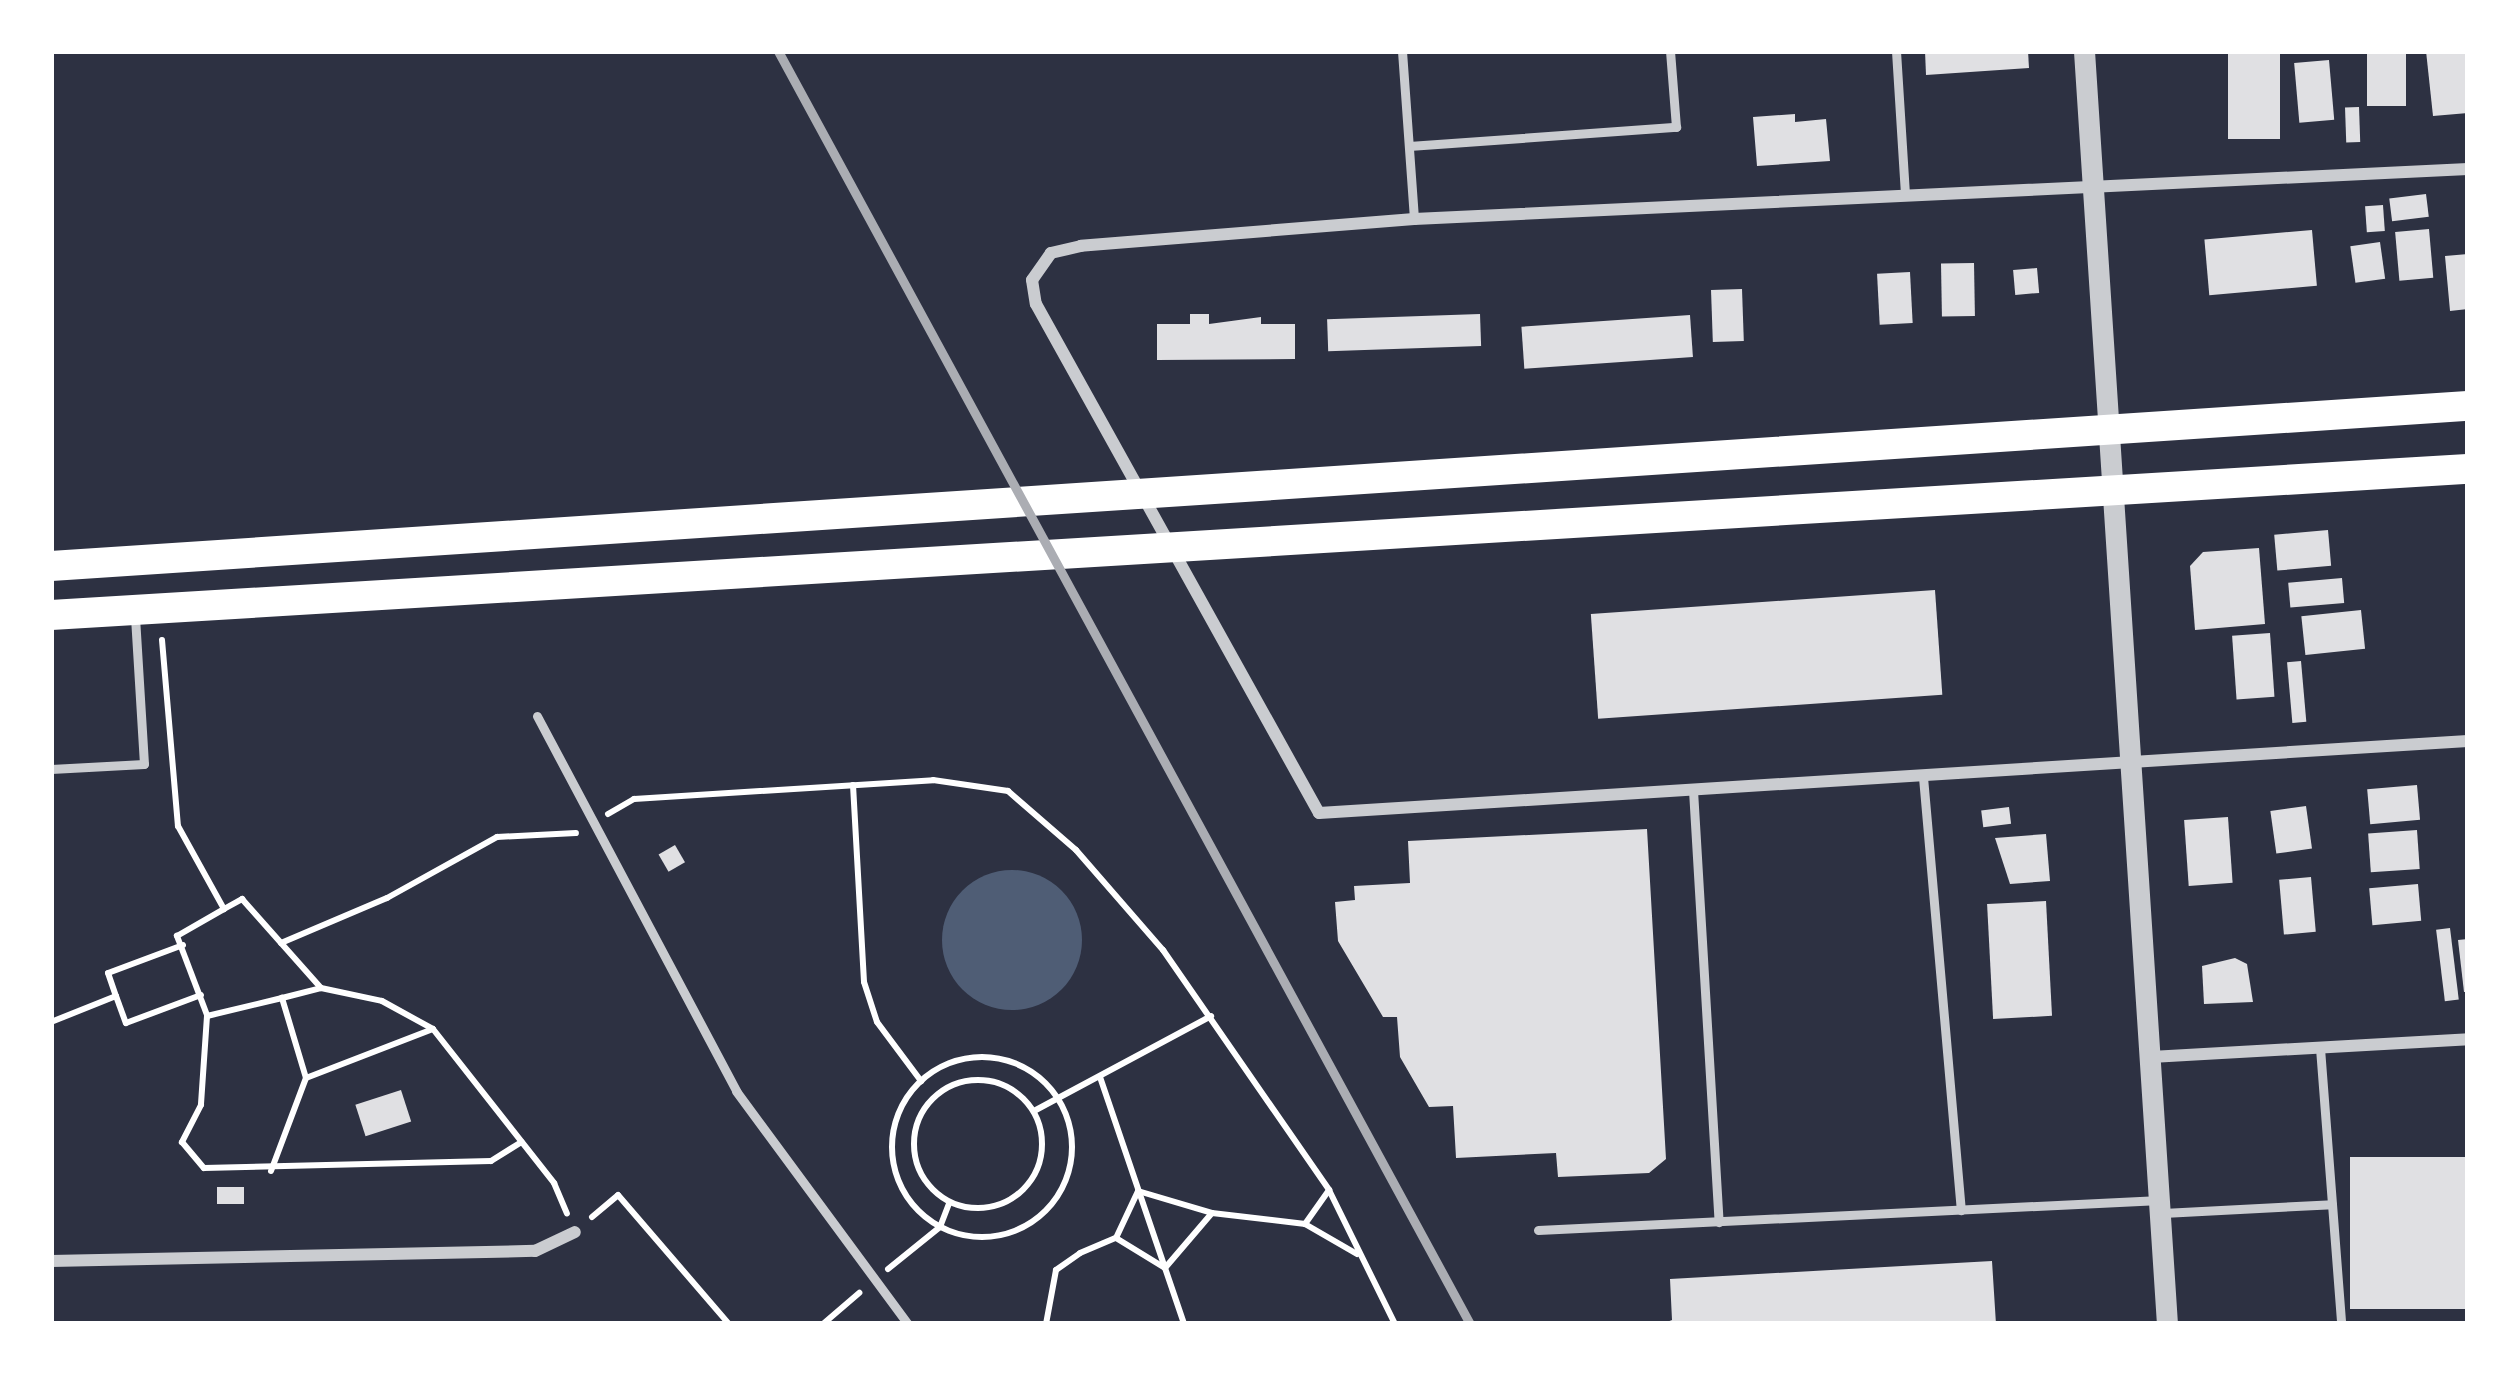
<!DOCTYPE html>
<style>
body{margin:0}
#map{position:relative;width:2519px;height:1375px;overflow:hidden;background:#2d3142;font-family:"Fira Sans Condensed",sans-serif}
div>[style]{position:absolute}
.water>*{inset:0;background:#4f5d75}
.round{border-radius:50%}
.building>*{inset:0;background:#e0e0e3;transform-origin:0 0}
.path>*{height:6px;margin:-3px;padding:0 3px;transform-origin:3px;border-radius:3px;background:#fff}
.path>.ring{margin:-3px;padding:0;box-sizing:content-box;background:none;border:6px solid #fff;border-radius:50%}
.service>*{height:9px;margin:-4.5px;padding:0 4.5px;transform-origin:4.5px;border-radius:4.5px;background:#caccd0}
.minor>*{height:12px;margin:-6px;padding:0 6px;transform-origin:6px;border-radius:6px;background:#caccd0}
.tertiary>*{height:21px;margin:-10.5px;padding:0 10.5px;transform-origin:10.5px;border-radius:10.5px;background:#caccd0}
.trunk>*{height:30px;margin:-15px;padding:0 15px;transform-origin:15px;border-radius:15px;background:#fff}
.rail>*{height:9px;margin:-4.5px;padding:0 4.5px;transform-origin:4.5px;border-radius:4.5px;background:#abadb3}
span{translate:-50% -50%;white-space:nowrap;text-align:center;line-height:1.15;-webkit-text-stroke:10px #fff;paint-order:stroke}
.frame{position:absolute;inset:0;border:54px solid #fff;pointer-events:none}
</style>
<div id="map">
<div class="water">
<i class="round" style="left:942px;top:870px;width:140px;height:140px"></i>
</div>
<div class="building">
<i style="clip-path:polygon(1925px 51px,2028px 51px,2029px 68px,1926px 75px)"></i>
<i style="left:2228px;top:51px;width:52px;height:88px"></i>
<i style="left:2367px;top:51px;width:39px;height:55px"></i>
<i style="clip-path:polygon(2426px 51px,2468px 51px,2468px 113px,2433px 116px)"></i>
<i style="left:2329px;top:60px;width:60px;height:35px;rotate:85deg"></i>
<i style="left:2359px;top:107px;width:35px;height:14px;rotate:88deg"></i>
<i style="clip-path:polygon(1795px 114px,1795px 122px,1826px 119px,1830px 161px,1757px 166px,1753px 117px)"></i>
<i style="left:2426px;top:194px;width:23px;height:37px;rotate:83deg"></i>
<i style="left:2383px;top:205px;width:26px;height:18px;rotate:86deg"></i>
<i style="left:2429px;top:229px;width:49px;height:34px;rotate:85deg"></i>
<i style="left:2312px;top:230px;width:56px;height:108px;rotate:85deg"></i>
<i style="left:2380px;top:242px;width:37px;height:30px;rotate:82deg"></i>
<i style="clip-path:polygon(2468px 254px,2468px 309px,2450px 311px,2445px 256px)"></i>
<i style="left:1974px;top:263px;width:53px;height:33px;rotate:89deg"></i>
<i style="left:2037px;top:268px;width:25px;height:24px;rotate:85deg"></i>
<i style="left:1910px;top:272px;width:51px;height:33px;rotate:87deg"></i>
<i style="left:1742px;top:289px;width:52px;height:31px;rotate:88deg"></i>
<i style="clip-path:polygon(1190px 314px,1209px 314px,1209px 324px,1261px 317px,1261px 324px,1295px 324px,1295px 359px,1157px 360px,1157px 324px,1190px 324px)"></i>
<i style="left:1480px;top:314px;width:32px;height:153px;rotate:88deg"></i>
<i style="left:1690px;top:315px;width:42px;height:169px;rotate:86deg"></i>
<i style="left:2328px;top:530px;width:36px;height:54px;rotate:85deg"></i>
<i style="clip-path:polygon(2259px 548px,2265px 624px,2195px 630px,2190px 566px,2203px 552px)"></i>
<i style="left:2342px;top:578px;width:25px;height:54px;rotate:85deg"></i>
<i style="left:1935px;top:590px;width:105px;height:345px;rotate:86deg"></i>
<i style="left:2361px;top:610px;width:39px;height:60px;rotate:84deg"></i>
<i style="left:2270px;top:633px;width:64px;height:38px;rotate:86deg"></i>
<i style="left:2301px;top:661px;width:61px;height:14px;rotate:85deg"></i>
<i style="left:2417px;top:785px;width:35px;height:50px;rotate:85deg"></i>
<i style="left:2306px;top:806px;width:43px;height:36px;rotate:82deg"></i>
<i style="left:2009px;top:807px;width:17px;height:28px;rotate:83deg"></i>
<i style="left:2228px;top:817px;width:66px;height:44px;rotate:86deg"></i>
<i style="clip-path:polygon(1647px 829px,1666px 1159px,1649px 1173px,1558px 1177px,1556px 1153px,1456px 1158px,1453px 1106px,1429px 1107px,1400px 1057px,1397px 1017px,1383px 1017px,1338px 941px,1335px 902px,1355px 900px,1354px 886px,1410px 883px,1408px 841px)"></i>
<i style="left:2417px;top:830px;width:39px;height:49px;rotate:86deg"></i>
<i style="clip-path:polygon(2046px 834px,2050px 881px,2010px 884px,1995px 838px)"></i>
<i style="left:675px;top:845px;width:20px;height:19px;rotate:60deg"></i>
<i style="left:2311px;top:877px;width:55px;height:32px;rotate:85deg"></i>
<i style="left:2418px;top:884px;width:37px;height:49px;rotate:85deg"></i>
<i style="left:2046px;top:901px;width:115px;height:59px;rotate:87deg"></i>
<i style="left:2450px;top:928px;width:72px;height:14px;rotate:83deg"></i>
<i style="clip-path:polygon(2468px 939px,2468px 992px,2464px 992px,2458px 940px)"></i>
<i style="clip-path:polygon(2235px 958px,2247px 964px,2253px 1002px,2204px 1004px,2202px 966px)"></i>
<i style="left:401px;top:1090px;width:33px;height:48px;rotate:72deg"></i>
<i style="left:2468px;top:1157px;width:152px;height:118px;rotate:90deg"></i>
<i style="left:244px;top:1187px;width:17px;height:27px;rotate:90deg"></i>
<i style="clip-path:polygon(1992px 1261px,1996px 1324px,1662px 1324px,1672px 1320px,1670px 1279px)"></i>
</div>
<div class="path">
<i style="left:162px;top:640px;width:187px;rotate:85.1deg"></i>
<i style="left:178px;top:826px;width:95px;rotate:61deg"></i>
<i style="left:224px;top:909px;width:21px;rotate:-29deg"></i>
<i style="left:242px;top:899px;width:119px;rotate:48.4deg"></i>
<i style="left:321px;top:988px;width:62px;rotate:12deg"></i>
<i style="left:382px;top:1001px;width:58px;rotate:28.8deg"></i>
<i style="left:433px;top:1029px;width:196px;rotate:51.8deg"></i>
<i style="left:554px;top:1183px;width:33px;rotate:67deg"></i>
<i style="left:853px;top:785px;width:197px;rotate:86.8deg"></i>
<i style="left:864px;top:982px;width:42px;rotate:72deg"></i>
<i style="left:877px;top:1022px;width:74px;rotate:53.3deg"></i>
<i style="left:608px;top:814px;width:30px;rotate:-30deg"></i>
<i style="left:634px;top:799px;width:300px;rotate:-3.6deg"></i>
<i style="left:933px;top:780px;width:76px;rotate:8.3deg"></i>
<i style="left:1008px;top:791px;width:90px;rotate:40.9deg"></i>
<i style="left:1076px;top:850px;width:133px;rotate:49deg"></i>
<i style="left:1163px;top:950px;width:292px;rotate:55.3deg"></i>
<i style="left:1329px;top:1190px;width:149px;rotate:63.8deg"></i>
<i style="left:281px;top:943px;width:115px;rotate:-23deg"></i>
<i style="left:387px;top:898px;width:126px;rotate:-29deg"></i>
<i style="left:497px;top:837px;width:79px;rotate:-2.9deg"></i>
<i style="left:183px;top:945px;width:80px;rotate:159.5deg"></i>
<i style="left:108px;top:973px;width:24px;rotate:71deg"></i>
<i style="left:116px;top:996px;width:29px;rotate:70deg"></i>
<i style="left:126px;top:1023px;width:80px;rotate:-20.5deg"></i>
<i style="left:282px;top:998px;width:77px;rotate:166.5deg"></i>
<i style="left:207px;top:1016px;width:89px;rotate:93.9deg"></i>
<i style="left:201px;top:1105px;width:42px;rotate:117.2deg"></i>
<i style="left:182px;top:1142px;width:34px;rotate:50deg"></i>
<i style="left:204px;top:1168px;width:287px;rotate:-1.4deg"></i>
<i style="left:491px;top:1161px;width:36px;rotate:-32deg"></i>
<i style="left:207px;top:1015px;width:85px;rotate:-110.8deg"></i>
<i style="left:177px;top:936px;width:54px;rotate:-29.9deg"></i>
<i style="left:51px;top:1022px;width:70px;rotate:-21.8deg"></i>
<i class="ring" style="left:892px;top:1057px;width:174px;height:174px"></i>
<i style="left:1100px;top:1077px;width:261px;rotate:71.2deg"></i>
<i style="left:306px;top:1078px;width:136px;rotate:-21.1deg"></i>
<i class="ring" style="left:914px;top:1080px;width:122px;height:122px"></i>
<i style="left:1034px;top:1111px;width:201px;rotate:-28.2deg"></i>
<i style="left:271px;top:1171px;width:99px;rotate:-69.4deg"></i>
<i style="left:306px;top:1078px;width:84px;rotate:-106.7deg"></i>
<i style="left:282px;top:998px;width:40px;rotate:-14.4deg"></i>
<i style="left:592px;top:1217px;width:34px;rotate:-40deg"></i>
<i style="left:618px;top:1195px;width:170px;rotate:49.3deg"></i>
<i style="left:1305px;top:1224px;width:42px;rotate:-54.8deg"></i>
<i style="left:1116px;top:1238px;width:52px;rotate:-64.9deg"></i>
<i style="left:1138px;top:1191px;width:77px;rotate:16.6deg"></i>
<i style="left:1212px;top:1213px;width:94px;rotate:6.7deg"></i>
<i style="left:1305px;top:1224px;width:60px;rotate:30deg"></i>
<i style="left:888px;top:1269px;width:67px;rotate:-38.9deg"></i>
<i style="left:940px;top:1227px;width:26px;rotate:-69deg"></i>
<i style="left:823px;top:1324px;width:48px;rotate:-40.7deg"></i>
<i style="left:1046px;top:1324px;width:55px;rotate:-79.5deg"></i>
<i style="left:1056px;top:1270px;width:29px;rotate:-35deg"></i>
<i style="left:1080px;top:1253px;width:39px;rotate:-23deg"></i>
<i style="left:1116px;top:1238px;width:57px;rotate:31.5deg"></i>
<i style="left:1165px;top:1268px;width:72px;rotate:-49.5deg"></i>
</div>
<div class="service">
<i style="left:1402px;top:51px;width:168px;rotate:85.9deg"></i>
<i style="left:1896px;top:51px;width:145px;rotate:86.4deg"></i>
<i style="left:1409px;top:146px;width:268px;rotate:-4.1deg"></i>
<i style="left:1676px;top:127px;width:76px;rotate:-94.5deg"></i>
<i style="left:537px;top:716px;width:425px;rotate:62deg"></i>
<i style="left:736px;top:1091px;width:290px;rotate:53.6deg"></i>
<i style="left:51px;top:769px;width:93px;rotate:-3.1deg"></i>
<i style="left:144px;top:764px;width:147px;rotate:-93.5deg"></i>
<i style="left:1923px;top:777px;width:435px;rotate:85deg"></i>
<i style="left:1693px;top:790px;width:433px;rotate:86.6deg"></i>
<i style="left:2320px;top:1048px;width:277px;rotate:85.6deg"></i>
<i style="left:2163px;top:1213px;width:169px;rotate:-3deg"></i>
<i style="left:1538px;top:1230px;width:623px;rotate:-2.76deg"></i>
</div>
<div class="minor">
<i style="left:2468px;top:169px;width:1055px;rotate:177.28deg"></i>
<i style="left:1414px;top:219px;width:334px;rotate:175.4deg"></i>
<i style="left:1081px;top:246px;width:31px;rotate:167deg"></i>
<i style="left:1051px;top:253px;width:33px;rotate:125deg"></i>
<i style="left:1032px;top:280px;width:24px;rotate:81deg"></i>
<i style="left:1036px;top:304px;width:582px;rotate:60.93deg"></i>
<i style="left:1319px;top:813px;width:1151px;rotate:-3.59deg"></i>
<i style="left:2151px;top:1057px;width:318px;rotate:-3.2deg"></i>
<i style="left:51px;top:1261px;width:484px;rotate:-1.2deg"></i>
<i style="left:535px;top:1251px;width:44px;rotate:-25.4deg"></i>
</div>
<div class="tertiary">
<i style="left:2084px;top:51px;width:1276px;rotate:86.27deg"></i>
</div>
<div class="trunk">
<i style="left:51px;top:566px;width:2422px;rotate:-3.79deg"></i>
<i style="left:51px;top:615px;width:2421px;rotate:-3.46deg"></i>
</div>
<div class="rail">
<i style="left:778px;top:51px;width:1449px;rotate:61.47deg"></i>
</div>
<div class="frame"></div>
</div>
